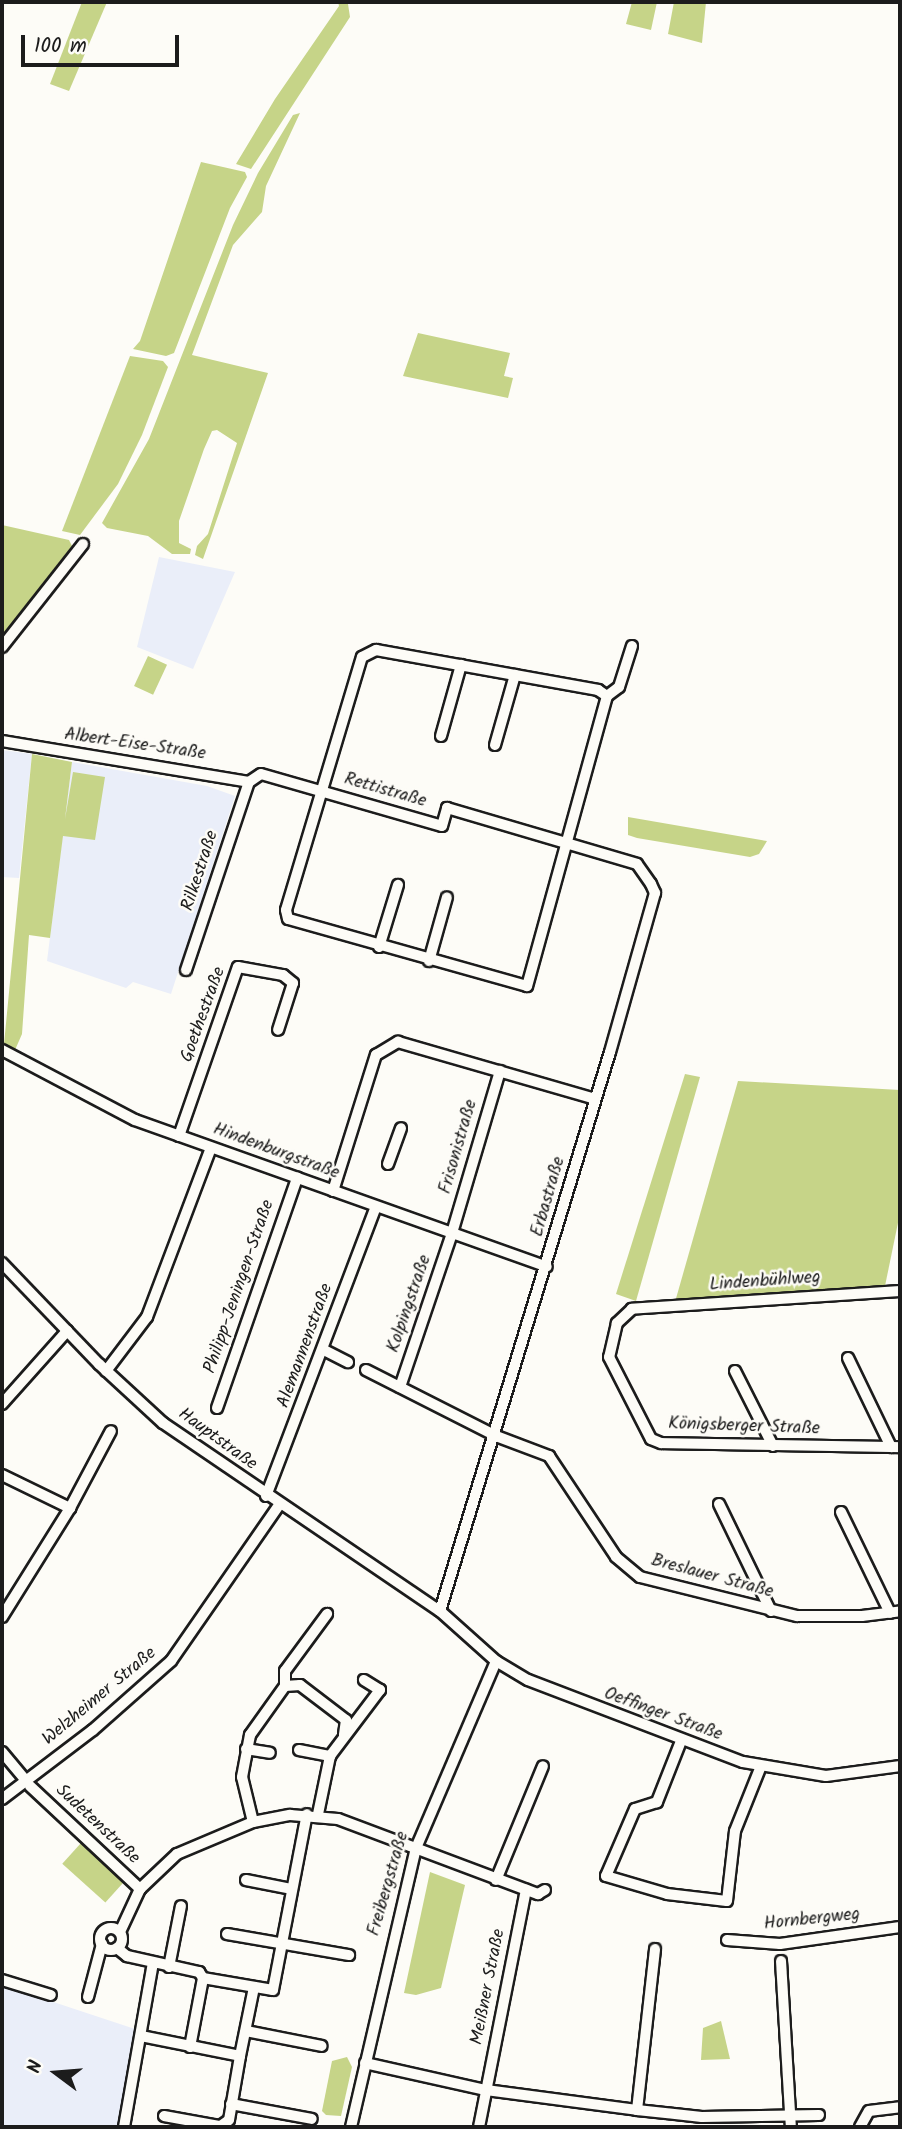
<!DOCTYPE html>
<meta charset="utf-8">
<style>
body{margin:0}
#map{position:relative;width:902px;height:2129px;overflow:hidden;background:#fdfcf7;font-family:Kalam,sans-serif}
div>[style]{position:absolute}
.built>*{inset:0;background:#eaeef9}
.green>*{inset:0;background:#c6d488;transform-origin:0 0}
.roads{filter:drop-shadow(2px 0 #1c1c1c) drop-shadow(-2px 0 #1c1c1c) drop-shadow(0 2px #1c1c1c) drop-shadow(0 -2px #1c1c1c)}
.minor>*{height:10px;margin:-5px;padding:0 5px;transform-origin:5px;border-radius:5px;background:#fdfcf7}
.minor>.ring{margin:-5px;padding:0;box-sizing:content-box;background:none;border:10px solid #fdfcf7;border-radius:50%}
span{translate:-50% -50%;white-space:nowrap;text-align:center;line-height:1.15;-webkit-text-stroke:5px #fdfcf7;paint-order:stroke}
.street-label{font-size:18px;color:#1c1c1c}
.frame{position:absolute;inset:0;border:4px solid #1c1c1c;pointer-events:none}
.north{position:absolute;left:21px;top:2038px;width:70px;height:70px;-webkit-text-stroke:5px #fdfcf7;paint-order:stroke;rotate:286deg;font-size:19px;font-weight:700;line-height:28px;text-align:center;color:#1c1c1c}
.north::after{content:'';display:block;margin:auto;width:24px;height:32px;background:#1c1c1c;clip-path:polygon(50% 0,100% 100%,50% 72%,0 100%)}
.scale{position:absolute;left:21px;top:35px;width:158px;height:32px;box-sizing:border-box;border:4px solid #1c1c1c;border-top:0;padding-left:9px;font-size:21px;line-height:24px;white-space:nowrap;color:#1c1c1c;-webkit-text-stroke:5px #fdfcf7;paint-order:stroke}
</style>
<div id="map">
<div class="built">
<i style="clip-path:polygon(159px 557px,235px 572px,193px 669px,137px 647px)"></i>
<i style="clip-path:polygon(2px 750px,32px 754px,19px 878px,2px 877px)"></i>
<i style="clip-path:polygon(72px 762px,207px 786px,235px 796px,171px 994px,133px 982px,126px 988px,47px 961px)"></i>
<i style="clip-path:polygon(2px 1985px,138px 2030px,121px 2127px,2px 2127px)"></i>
</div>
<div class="green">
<i style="clip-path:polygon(82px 2px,107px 2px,69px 91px,50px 84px)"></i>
<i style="clip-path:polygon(338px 2px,348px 4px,350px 17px,251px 169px,236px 164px,275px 99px,339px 6px)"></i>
<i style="clip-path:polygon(632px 2px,657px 2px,651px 30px,626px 24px)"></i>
<i style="clip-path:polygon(674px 2px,706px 2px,702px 43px,668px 34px)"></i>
<i style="clip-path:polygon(300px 113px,266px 186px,262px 212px,233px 245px,192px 355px,268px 373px,203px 559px,195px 555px,197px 546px,208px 534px,237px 443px,217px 430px,212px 431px,204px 449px,179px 521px,179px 543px,191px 549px,190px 554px,172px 554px,148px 536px,107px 528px,102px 523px,149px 439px,233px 225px,258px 173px,293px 115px)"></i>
<i style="clip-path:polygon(201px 162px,245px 172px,247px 177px,230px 208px,174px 353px,166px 356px,133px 349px,140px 341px)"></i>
<i style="clip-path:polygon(418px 333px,510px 353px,504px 376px,513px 378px,508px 398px,403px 376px)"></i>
<i style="clip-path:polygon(130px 356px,163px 361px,168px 367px,142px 435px,118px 484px,80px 535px,62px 531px)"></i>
<i style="clip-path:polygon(2px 525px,69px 540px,72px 546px,2px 636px)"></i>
<i style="left:148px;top:656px;width:21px;height:33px;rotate:25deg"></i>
<i style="clip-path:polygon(32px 754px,72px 762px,65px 819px,73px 772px,105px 777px,95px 840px,63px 836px,50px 938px,29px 935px,22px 1034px,15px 1050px,4px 1044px)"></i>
<i style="clip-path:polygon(628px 817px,767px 841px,759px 854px,750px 857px,637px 838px,628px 835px)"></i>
<i style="clip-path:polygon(685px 1074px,700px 1077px,636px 1301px,616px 1294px)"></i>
<i style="clip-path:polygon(738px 1081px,900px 1090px,900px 1213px,885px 1286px,675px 1302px)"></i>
<i style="left:81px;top:1843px;width:58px;height:28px;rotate:42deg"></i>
<i style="clip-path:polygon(430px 1872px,465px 1885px,441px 1988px,416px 1995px,404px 1993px)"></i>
<i style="clip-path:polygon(721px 2021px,730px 2059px,701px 2060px,703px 2028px)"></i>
<i style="clip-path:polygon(347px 2057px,352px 2067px,341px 2116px,326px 2115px,322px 2111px,332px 2061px)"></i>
</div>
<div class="roads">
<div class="minor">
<i style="left:2px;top:647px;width:131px;rotate:-51.8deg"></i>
<i style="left:376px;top:650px;width:226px;rotate:10.2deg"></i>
<i style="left:598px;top:690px;width:11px;rotate:34deg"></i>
<i style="left:607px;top:696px;width:301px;rotate:105.4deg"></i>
<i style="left:527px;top:986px;width:248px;rotate:-164.3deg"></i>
<i style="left:288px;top:919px;width:9px;rotate:-103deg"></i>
<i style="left:286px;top:910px;width:264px;rotate:-73.3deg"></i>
<i style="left:362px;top:657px;width:16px;rotate:-27deg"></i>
<i style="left:607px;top:696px;width:15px;rotate:-37deg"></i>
<i style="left:619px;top:687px;width:43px;rotate:-72.4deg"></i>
<i style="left:441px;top:736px;width:74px;rotate:-74.3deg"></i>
<i style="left:2px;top:741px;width:250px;rotate:9.4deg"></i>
<i style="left:249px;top:782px;width:14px;rotate:-34deg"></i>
<i style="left:261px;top:774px;width:188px;rotate:16deg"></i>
<i style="left:442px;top:826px;width:19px;rotate:-74deg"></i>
<i style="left:447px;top:808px;width:198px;rotate:16.4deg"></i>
<i style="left:637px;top:864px;width:24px;rotate:55deg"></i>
<i style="left:651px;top:884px;width:10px;rotate:66deg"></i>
<i style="left:655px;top:893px;width:165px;rotate:105.8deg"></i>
<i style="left:610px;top:1052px;width:584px;rotate:106.92deg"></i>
<i style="left:495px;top:745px;width:73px;rotate:-74.1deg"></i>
<i style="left:379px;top:947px;width:65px;rotate:-73deg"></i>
<i style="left:429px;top:961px;width:66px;rotate:-74.3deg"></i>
<i style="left:186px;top:970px;width:198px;rotate:-71.5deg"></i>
<i style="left:2px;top:1050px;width:150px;rotate:27.8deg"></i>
<i style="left:135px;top:1120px;width:437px;rotate:19.6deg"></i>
<i style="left:179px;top:1136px;width:179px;rotate:-70.8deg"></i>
<i style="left:238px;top:967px;width:46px;rotate:10.1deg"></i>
<i style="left:283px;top:975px;width:13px;rotate:39deg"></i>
<i style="left:293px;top:983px;width:49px;rotate:107.7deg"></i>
<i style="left:388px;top:1164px;width:38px;rotate:-70deg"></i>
<i style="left:333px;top:1191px;width:143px;rotate:-72.5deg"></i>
<i style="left:376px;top:1055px;width:26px;rotate:-31deg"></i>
<i style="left:398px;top:1042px;width:205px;rotate:16.1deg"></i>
<i style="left:2px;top:1263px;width:140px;rotate:46.2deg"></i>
<i style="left:99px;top:1364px;width:87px;rotate:42.7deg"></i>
<i style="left:163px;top:1423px;width:335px;rotate:34.2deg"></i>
<i style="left:440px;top:1611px;width:75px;rotate:41.8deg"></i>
<i style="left:496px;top:1661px;width:37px;rotate:31deg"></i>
<i style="left:528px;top:1680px;width:230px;rotate:20.9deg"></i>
<i style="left:743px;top:1762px;width:84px;rotate:9.6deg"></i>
<i style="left:826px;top:1776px;width:75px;rotate:-7.7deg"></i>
<i style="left:900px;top:1291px;width:269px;rotate:176.2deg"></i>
<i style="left:632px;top:1309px;width:21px;rotate:137deg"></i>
<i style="left:617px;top:1323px;width:35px;rotate:103deg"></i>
<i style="left:609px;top:1357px;width:92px;rotate:62.9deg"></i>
<i style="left:651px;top:1439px;width:11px;rotate:22deg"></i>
<i style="left:661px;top:1443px;width:239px;rotate:1deg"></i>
<i style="left:324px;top:1350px;width:27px;rotate:27deg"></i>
<i style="left:848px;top:1358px;width:99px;rotate:64.2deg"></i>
<i style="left:366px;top:1370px;width:146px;rotate:26.9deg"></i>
<i style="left:496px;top:1436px;width:57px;rotate:20.7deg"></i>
<i style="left:549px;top:1456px;width:121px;rotate:56.4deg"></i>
<i style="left:616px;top:1557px;width:31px;rotate:40deg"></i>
<i style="left:640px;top:1577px;width:162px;rotate:14deg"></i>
<i style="left:797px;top:1616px;width:65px"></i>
<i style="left:862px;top:1616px;width:38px;rotate:-7deg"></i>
<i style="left:106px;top:1371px;width:68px;rotate:-52.8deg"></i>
<i style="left:147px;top:1317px;width:181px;rotate:-69.3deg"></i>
<i style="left:735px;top:1371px;width:84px;rotate:63.1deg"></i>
<i style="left:400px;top:1387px;width:163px;rotate:-71.3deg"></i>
<i style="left:452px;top:1233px;width:169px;rotate:-73.5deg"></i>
<i style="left:2px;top:1404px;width:98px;rotate:-48.3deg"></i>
<i style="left:217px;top:1408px;width:244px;rotate:-70.8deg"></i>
<i style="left:2px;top:1475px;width:76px;rotate:25.9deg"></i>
<i style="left:266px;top:1496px;width:309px;rotate:-69.2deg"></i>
<i style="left:719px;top:1504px;width:119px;rotate:64.1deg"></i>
<i style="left:841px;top:1512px;width:112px;rotate:64.1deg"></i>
<i style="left:2px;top:1617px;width:128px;rotate:-58deg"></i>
<i style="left:70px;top:1508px;width:87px;rotate:-62deg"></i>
<i style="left:285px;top:1686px;width:15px;rotate:-4deg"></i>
<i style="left:300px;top:1685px;width:58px;rotate:37.3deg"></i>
<i style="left:346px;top:1720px;width:15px;rotate:98deg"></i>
<i style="left:681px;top:1741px;width:66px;rotate:111.5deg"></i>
<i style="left:657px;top:1802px;width:23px;rotate:162deg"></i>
<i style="left:635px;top:1809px;width:73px;rotate:113.4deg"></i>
<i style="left:606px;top:1876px;width:64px;rotate:16.4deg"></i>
<i style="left:667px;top:1894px;width:60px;rotate:6.7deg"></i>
<i style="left:727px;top:1901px;width:70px;rotate:-83.5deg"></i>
<i style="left:735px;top:1831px;width:70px;rotate:-68.2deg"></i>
<i style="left:246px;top:1749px;width:24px;rotate:9deg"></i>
<i style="left:299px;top:1750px;width:32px;rotate:11deg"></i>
<i style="left:2px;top:1752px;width:38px;rotate:50deg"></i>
<i style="left:30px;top:1786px;width:151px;rotate:43.1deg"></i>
<i style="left:2px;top:1799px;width:114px;rotate:-37.2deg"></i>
<i style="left:93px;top:1730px;width:104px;rotate:-41.5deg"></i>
<i style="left:171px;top:1661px;width:190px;rotate:-55.3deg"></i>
<i style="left:318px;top:1814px;width:59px;rotate:-78.3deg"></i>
<i style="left:330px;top:1756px;width:83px;rotate:-52.9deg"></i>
<i style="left:380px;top:1690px;width:19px;rotate:-148deg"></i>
<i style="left:253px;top:1822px;width:46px;rotate:-103.7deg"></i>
<i style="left:242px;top:1777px;width:43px;rotate:-79.2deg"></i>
<i style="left:250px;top:1735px;width:60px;rotate:-54.5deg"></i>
<i style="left:285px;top:1686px;width:15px;rotate:-90deg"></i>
<i style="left:285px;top:1671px;width:71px;rotate:-53.6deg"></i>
<i style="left:246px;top:1880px;width:47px;rotate:11.1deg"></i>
<i style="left:496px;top:1880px;width:123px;rotate:-67.6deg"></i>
<i class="ring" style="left:100px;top:1928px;width:12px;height:12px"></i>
<i style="left:120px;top:1932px;width:47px;rotate:-65.1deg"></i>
<i style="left:140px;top:1889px;width:51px;rotate:-43.4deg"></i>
<i style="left:177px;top:1854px;width:82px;rotate:-22.8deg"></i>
<i style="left:253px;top:1822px;width:38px;rotate:-11deg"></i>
<i style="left:290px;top:1815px;width:48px;rotate:4.8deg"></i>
<i style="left:338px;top:1819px;width:214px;rotate:20.6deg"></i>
<i style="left:538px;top:1894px;width:8px;rotate:-30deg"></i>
<i style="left:227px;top:1934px;width:124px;rotate:9.8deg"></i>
<i style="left:727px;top:1940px;width:53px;rotate:4.3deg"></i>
<i style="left:780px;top:1944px;width:121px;rotate:-8.1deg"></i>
<i style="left:117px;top:1948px;width:13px;rotate:39deg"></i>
<i style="left:127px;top:1956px;width:74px;rotate:12.5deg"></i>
<i style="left:199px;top:1972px;width:7px;rotate:56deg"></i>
<i style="left:203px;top:1978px;width:71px;rotate:9.7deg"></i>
<i style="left:273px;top:1990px;width:179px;rotate:-79.1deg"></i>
<i style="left:781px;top:1961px;width:166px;rotate:86.6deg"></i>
<i style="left:169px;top:1967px;width:62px;rotate:-78.9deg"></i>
<i style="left:2px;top:1980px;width:51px;rotate:17deg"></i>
<i style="left:88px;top:1997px;width:55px;rotate:-75.2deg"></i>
<i style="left:246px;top:2031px;width:77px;rotate:11.2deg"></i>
<i style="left:141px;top:2036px;width:101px;rotate:11.4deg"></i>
<i style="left:240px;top:2056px;width:70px;rotate:-78.5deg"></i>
<i style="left:190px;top:2047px;width:70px;rotate:-79.3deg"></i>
<i style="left:365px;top:2063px;width:124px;rotate:12.6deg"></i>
<i style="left:486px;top:2090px;width:152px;rotate:7.5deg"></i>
<i style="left:637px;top:2110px;width:65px;rotate:6.1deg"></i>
<i style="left:702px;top:2117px;width:117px;rotate:-1deg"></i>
<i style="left:231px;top:2104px;width:82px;rotate:10.5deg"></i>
<i style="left:637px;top:2110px;width:162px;rotate:-83.6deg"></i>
<i style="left:164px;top:2116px;width:56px;rotate:10.3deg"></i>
<i style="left:124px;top:2127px;width:167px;rotate:-80deg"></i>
<i style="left:219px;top:2127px;width:12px;rotate:-35deg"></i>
<i style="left:229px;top:2120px;width:65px;rotate:-80.2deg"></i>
<i style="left:351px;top:2127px;width:286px;rotate:-76.9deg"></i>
<i style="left:416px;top:1848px;width:203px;rotate:-66.8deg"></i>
<i style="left:479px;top:2127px;width:242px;rotate:-78.8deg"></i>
<i style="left:860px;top:2127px;width:18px;rotate:-61deg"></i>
<i style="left:869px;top:2111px;width:31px;rotate:-7deg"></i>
</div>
</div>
<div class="street-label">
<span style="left:135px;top:745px;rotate:8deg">Albert-Eise-Straße</span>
<span style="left:385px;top:791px;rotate:16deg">Rettistraße</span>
<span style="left:201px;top:871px;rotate:-72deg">Rilkestraße</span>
<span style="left:204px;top:1015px;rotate:-70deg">Goethestraße</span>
<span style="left:459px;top:1147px;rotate:-74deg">Frisonistraße</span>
<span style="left:276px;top:1152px;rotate:20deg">Hindenburgstraße</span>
<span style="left:549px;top:1197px;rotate:-74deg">Erbastraße</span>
<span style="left:765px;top:1282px;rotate:-4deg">Lindenbühlweg</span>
<span style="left:240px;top:1287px;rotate:-71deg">Philipp-Jeningen-Straße</span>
<span style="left:410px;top:1304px;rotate:-71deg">Kolpingstraße</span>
<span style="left:306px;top:1346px;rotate:-70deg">Alemannenstraße</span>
<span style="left:744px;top:1427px;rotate:2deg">Königsberger Straße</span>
<span style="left:217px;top:1440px;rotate:36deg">Hauptstraße</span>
<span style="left:712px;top:1577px;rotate:15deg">Breslauer Straße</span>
<span style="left:100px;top:1697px;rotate:-40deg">Welzheimer Straße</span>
<span style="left:663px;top:1715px;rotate:20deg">Oeffinger Straße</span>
<span style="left:97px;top:1825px;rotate:43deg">Sudetenstraße</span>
<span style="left:389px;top:1884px;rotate:-74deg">Freibergstraße</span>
<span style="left:812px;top:1920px;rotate:-6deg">Hornbergweg</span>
<span style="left:489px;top:1987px;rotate:-79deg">Meißner Straße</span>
</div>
<div class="frame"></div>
<div class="north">N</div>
<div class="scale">100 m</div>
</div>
